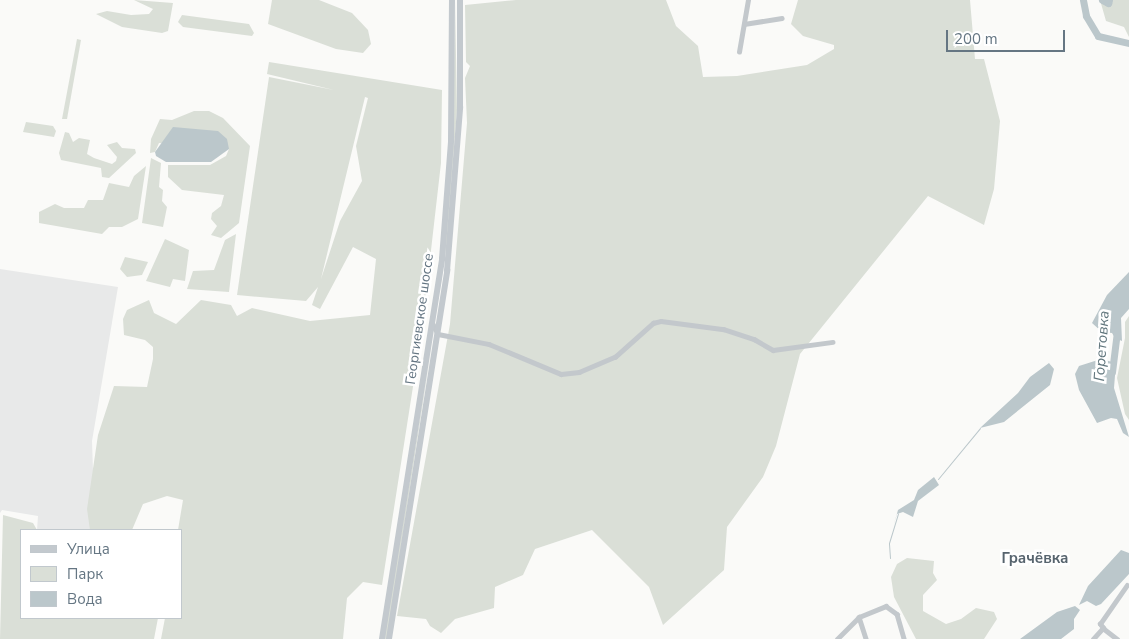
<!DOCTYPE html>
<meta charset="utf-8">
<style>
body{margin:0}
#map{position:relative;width:1129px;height:639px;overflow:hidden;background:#fafaf8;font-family:"Nunito Sans",sans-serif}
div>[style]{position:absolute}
.built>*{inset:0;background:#e8e9e9}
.green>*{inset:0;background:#dadfd7}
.water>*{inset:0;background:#bbc7cb}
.stream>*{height:1px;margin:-0.5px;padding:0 0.5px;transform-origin:0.5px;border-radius:0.5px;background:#bbc7cb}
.river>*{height:7px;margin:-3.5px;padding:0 3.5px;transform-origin:3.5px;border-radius:3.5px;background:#bbc7cb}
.minor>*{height:4.5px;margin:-2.25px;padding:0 2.25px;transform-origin:2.25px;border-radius:2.25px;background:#c3c8cc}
.major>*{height:5.5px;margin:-2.75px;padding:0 2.75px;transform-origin:2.75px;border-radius:2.75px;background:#c3c9ce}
span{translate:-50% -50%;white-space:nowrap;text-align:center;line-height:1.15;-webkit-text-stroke:5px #fff;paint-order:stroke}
.street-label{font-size:14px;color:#657683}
.water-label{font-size:15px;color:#60757c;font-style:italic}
.neighbourhood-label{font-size:15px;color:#57646e;font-weight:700}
.legend{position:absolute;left:20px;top:529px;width:162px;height:90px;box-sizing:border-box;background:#fff;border:1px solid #c1c8cd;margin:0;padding:6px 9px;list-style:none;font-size:15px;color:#657683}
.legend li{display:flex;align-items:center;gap:10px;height:25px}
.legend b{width:25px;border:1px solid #c1c8cd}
.scale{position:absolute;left:946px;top:30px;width:119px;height:22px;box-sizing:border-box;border:2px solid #657683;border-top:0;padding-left:6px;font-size:15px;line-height:18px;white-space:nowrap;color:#657683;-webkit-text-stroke:4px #fff;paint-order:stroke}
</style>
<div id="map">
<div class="built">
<i style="clip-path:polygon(0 269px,118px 287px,92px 441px,95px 530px,37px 530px,38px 516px,2px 510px,0 513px)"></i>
</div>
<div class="green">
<i style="clip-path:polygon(134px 0,173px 3px,168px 31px,162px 33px,122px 27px,96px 14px,107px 11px,131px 15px,149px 14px,153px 9px)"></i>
<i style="clip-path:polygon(272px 0,319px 0,352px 13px,368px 30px,371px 44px,363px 53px,336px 49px,268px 24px)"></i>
<i style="clip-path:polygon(455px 0,457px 110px,447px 242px,441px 280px,453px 140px)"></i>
<i style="clip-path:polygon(516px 0,666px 0,676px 26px,698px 46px,703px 77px,737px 76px,807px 65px,834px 49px,834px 45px,803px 36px,791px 24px,798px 0,970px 0,975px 59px,984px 59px,1000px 121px,994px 189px,984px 225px,928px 196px,800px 354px,776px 446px,763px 477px,727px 527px,724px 570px,663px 625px,649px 587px,592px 530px,535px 549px,523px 575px,495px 587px,494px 608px,455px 619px,441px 633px,430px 626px,426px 619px,397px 616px,450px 324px,467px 123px,465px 78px,470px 66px,466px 62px,465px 5px)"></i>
<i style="clip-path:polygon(1100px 0,1129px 0,1129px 37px,1124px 27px,1106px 21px)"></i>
<i style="clip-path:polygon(182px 15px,249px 24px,254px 33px,252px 36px,183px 27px,178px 22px)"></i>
<i style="clip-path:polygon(77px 39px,81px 40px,67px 119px,62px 119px)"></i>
<i style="clip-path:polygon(evenodd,269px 62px,442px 90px,441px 163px,422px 329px,382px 585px,363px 582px,347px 598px,343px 639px,161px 639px,165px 618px,181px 618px,181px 530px,178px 530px,183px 500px,167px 496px,143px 504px,132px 530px,90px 530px,87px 509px,98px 435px,114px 386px,147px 387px,153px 359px,153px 347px,145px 340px,124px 335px,123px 319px,127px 310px,149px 300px,154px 313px,176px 324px,201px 300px,231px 305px,237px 316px,252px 308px,310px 321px,370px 315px,376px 259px,353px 247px,320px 309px,312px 305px,318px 287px,306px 301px,237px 295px,269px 77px,334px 90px,267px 74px,269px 62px,365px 97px,368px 98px,356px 146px,362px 181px,340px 221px,321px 279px,365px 97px)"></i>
<i style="clip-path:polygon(194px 111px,209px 111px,223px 118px,250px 146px,239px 223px,221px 238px,211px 235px,217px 226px,211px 219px,212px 213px,221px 206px,224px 195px,182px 190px,168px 177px,168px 165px,210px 165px,226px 156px,229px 149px,159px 143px,155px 152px,150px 153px,151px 139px,160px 119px,172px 120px)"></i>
<i style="clip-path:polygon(26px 122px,53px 126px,56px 131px,54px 137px,23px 132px)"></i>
<i style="clip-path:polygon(65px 132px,69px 133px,73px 142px,79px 138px,90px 140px,87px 154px,94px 158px,112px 164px,116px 161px,117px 157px,107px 145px,117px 142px,122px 148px,135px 149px,136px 153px,109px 178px,102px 177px,101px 168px,61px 160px,59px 153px)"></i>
<i style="clip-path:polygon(151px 158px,161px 163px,159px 187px,163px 190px,162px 201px,167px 207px,163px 227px,142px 223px)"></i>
<i style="clip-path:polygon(146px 166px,138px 219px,122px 227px,109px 227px,102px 234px,39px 223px,39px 212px,55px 204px,64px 208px,84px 208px,88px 200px,103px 200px,109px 183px,129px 187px,134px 176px)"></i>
<i style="clip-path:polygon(236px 234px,229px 292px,187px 289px,193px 271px,214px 270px,225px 240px)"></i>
<i style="clip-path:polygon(165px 239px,189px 250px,185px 281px,173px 279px,170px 287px,146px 281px)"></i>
<i style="clip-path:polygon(125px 257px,148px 262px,142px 275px,127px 277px,120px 269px)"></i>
<i style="clip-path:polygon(1129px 316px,1129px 420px,1125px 414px,1117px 378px,1125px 338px,1125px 322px)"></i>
<i style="clip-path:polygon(432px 343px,387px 639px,384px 639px)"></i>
<i style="clip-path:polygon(3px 515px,33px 523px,37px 530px,21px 530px,21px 618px,158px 618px,154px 639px,0 639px)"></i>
<i style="clip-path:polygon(907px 558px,934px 561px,933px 573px,937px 580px,923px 595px,923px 611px,946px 624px,961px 619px,976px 608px,994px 612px,997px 619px,984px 639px,916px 639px,894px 597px,891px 577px,897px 564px)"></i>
</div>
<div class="water">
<i style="clip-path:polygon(173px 127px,218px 131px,227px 139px,229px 149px,211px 162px,166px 162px,156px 156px,155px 152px)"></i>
<i style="clip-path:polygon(1129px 272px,1129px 309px,1121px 318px,1122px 341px,1115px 338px,1112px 333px,1102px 332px,1092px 323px,1107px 295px)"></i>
<i style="clip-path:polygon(1101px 359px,1116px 363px,1114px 388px,1129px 437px,1123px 433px,1117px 419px,1111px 418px,1097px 423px,1079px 390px,1075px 374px,1079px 366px)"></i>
<i style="clip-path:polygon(1049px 363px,1054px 369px,1050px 385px,1004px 422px,980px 428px,1018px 393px,1030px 377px)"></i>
<i style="clip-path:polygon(934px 477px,939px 485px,918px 501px,913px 517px,903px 512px,897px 514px,893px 527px,898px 510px,914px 500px,918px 490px)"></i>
<i style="clip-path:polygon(1121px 550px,1129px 553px,1129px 574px,1101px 604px,1096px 606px,1087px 601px,1079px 605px,1088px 586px)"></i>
<i style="clip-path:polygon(1075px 606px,1080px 610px,1074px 619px,1074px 629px,1061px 639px,1020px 639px,1057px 612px)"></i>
</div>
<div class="stream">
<i style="left:938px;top:479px;width:66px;rotate:-50.5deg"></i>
<i style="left:890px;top:558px;width:15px;rotate:-94deg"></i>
<i style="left:889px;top:543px;width:31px;rotate:-73deg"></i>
</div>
<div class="river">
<i style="left:1083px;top:0;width:16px;rotate:79deg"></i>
<i style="left:1086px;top:16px;width:23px;rotate:59deg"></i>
<i style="left:1098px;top:36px;width:32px;rotate:13deg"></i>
<i style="left:1102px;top:0;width:7px;rotate:27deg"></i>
<i style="left:1108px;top:3px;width:3px;rotate:-72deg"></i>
<i style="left:1112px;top:372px;width:41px;rotate:-83deg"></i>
</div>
<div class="minor">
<i style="left:744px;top:24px;width:38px;rotate:-9deg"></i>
<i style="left:739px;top:52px;width:53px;rotate:-80.2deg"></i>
<i style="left:433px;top:324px;width:11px;rotate:63deg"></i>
<i style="left:438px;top:334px;width:52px;rotate:11.1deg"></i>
<i style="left:489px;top:344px;width:78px;rotate:22.6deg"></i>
<i style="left:561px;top:374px;width:18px;rotate:-6deg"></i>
<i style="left:579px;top:372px;width:39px;rotate:-23deg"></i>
<i style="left:615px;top:357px;width:51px;rotate:-41.8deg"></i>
<i style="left:653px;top:323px;width:8px;rotate:-14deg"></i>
<i style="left:661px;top:321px;width:63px;rotate:7.4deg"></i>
<i style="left:723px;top:329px;width:33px;rotate:18deg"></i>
<i style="left:754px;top:339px;width:22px;rotate:30deg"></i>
<i style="left:773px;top:350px;width:60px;rotate:-7.7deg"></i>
<i style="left:859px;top:617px;width:23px;rotate:72deg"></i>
<i style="left:1103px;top:628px;width:18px;rotate:38deg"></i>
<i style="left:837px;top:639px;width:31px;rotate:-45deg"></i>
<i style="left:859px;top:617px;width:29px;rotate:-22deg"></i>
<i style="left:886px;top:606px;width:14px;rotate:36deg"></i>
<i style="left:897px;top:614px;width:26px;rotate:74deg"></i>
<i style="left:1093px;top:639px;width:15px;rotate:-48deg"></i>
<i style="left:1103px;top:628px;width:5px;rotate:-127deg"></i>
<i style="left:1100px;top:624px;width:47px;rotate:-55.3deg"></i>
</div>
<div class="major">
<i style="left:382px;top:639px;width:385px;rotate:-81deg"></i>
<i style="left:442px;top:259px;width:118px;rotate:-85.6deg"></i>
<i style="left:451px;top:141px;width:141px;rotate:-89.6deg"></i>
<i style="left:389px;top:639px;width:373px;rotate:-81deg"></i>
<i style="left:447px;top:271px;width:164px;rotate:-85.4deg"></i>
<i style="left:460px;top:108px;width:108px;rotate:-90deg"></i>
</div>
<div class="street-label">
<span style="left:420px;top:319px;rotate:-82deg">Георгиевское шоссе</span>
</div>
<div class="water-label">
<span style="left:1102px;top:346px;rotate:-86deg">Горетовка</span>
</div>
<div class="neighbourhood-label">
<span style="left:1035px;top:559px">Грачёвка</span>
</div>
<ul class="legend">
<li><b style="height:6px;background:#c3c9ce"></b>Улица</li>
<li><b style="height:14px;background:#dadfd7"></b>Парк</li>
<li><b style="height:14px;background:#bbc7cb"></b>Вода</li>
</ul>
<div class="scale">200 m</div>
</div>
